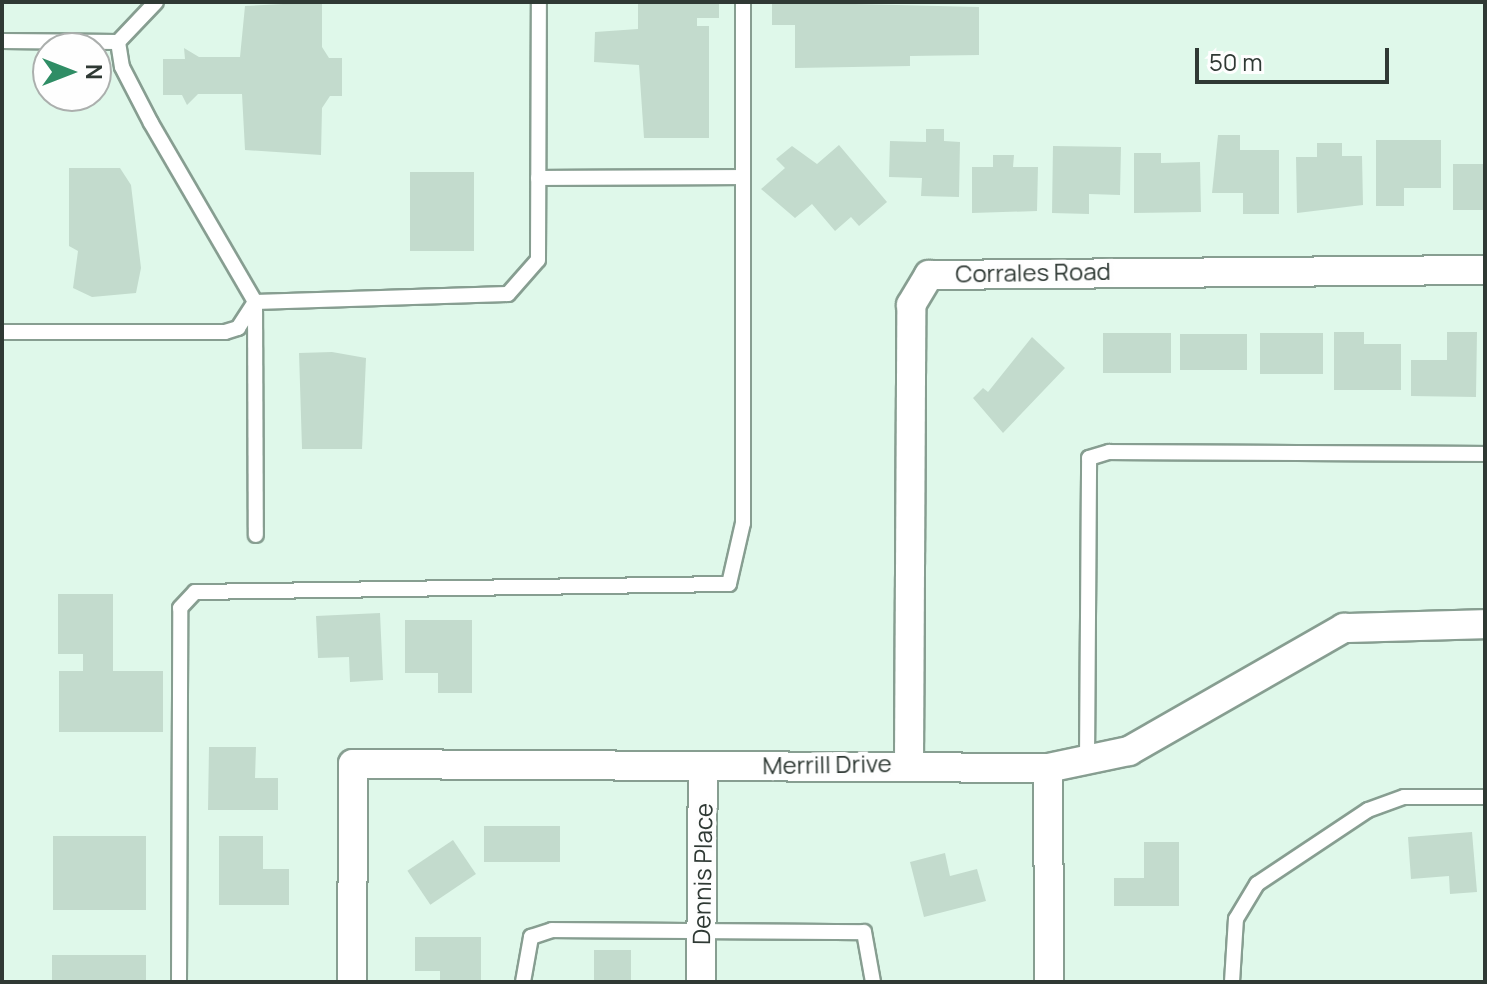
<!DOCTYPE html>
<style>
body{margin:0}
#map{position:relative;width:1487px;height:984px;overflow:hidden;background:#dff8ea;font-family:Manrope,sans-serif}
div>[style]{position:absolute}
.building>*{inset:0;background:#c3dbcd;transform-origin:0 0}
.roads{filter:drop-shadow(2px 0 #879e91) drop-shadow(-2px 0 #879e91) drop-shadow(0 2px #879e91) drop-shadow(0 -2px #879e91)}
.service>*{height:14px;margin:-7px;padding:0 7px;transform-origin:7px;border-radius:7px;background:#fff}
.minor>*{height:28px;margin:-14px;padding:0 14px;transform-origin:14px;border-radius:14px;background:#fff}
span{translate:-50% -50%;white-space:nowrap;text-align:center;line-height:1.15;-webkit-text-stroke:8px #fefefe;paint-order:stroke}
.street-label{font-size:24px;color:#2f3934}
.frame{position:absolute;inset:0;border:4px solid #2f3934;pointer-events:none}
.north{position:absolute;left:32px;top:32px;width:80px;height:80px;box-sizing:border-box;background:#fefefe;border:2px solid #abafad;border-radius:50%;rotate:90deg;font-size:22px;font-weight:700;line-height:32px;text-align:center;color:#2f3934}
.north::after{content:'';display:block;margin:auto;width:28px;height:36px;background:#2f8d65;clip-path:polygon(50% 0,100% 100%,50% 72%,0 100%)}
.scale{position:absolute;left:1195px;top:48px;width:194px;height:36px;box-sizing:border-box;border:4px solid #2f3934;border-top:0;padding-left:10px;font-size:24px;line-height:28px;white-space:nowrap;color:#2f3934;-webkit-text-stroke:6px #fefefe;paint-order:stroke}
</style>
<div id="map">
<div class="building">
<i style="clip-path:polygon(322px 2px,322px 47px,329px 58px,342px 58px,342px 96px,330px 96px,322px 108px,321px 155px,245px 150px,242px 94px,198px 94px,187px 105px,182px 95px,163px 95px,163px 59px,185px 59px,184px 48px,199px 57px,240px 57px,245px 6px)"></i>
<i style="clip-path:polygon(638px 2px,719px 2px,719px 18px,697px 18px,697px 26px,709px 26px,709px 138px,644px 138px,639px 65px,594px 62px,595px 32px,638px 29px)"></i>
<i style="clip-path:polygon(772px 2px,979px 7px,979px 55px,910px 56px,910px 66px,795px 68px,795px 25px,772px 25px)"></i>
<i style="clip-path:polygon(926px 129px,944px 129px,944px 141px,960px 142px,959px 197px,921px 196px,922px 178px,889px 177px,890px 141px,926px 142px)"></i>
<i style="clip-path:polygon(1218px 135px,1240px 135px,1240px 150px,1279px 150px,1279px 214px,1243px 214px,1243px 193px,1212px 193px)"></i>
<i style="clip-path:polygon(1376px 140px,1441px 140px,1441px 188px,1404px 188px,1404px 206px,1376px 206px)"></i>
<i style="clip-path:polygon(1317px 143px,1342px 143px,1342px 156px,1362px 156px,1363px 205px,1297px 213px,1296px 157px,1317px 157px)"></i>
<i style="clip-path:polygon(839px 145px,887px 202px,859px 226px,851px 217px,835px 231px,812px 204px,795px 218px,761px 189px,785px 168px,776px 159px,792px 146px,817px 164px)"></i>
<i style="clip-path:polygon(1053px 146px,1121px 147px,1120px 195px,1089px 194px,1089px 214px,1052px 213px)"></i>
<i style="clip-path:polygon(1134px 153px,1161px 153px,1161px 163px,1200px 162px,1201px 212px,1134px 213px)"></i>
<i style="clip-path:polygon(993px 155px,1014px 155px,1013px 167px,1038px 167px,1037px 211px,972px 213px,972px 167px,993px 167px)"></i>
<i style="left:1453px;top:164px;width:32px;height:46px"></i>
<i style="clip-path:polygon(69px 168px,120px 168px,131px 185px,141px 268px,136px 293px,92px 297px,73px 288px,78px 251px,69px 246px)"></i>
<i style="left:410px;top:172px;width:64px;height:79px"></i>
<i style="clip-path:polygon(1334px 332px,1364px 332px,1364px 344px,1401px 344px,1401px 390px,1334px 390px)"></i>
<i style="clip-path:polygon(1447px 332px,1477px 332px,1476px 397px,1411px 396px,1411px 360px,1447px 360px)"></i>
<i style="left:1103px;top:333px;width:68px;height:40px"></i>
<i style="left:1260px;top:333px;width:63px;height:41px"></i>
<i style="left:1180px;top:334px;width:67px;height:36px"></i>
<i style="clip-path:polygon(1032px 337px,1065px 368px,1003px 433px,973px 398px,983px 388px,988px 392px)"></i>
<i style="clip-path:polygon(332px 352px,366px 358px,362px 449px,302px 449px,299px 353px)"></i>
<i style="clip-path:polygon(58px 594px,113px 594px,113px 671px,163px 671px,163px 732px,59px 732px,59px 671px,83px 671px,83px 654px,58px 654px)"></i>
<i style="clip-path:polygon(380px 613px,383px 680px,350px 682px,349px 657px,318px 658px,316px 616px)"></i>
<i style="clip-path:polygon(405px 620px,472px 620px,472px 693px,438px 693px,438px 673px,405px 673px)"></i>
<i style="clip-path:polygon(209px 747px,256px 747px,255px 778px,278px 778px,278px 810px,208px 810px)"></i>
<i style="left:484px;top:826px;width:76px;height:36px"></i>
<i style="clip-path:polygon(1472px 832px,1477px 892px,1450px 894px,1449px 876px,1411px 879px,1408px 837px)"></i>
<i style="left:53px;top:836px;width:93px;height:74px"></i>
<i style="clip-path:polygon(219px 836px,263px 836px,263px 869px,289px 869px,289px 905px,219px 905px)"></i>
<i style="left:453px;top:840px;width:41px;height:55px;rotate:56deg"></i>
<i style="clip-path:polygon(1144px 842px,1179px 842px,1179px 906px,1114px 906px,1114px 878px,1144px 878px)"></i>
<i style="clip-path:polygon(945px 853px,950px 876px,977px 869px,986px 901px,924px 917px,910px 862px)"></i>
<i style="clip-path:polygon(415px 937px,481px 937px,481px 982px,440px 982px,440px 971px,415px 971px)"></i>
<i style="left:594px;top:950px;width:37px;height:32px"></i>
<i style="left:52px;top:955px;width:94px;height:27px"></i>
</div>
<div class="roads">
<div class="service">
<i style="left:2px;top:41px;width:116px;rotate:0.5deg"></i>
<i style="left:118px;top:42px;width:55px;rotate:-46.5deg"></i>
<i style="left:118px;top:42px;width:25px;rotate:81deg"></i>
<i style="left:122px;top:67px;width:63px;rotate:62.6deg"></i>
<i style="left:151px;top:123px;width:207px;rotate:59.8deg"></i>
<i style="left:255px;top:302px;width:233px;rotate:89.8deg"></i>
<i style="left:538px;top:178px;width:205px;rotate:-0.3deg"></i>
<i style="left:2px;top:332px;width:223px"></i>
<i style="left:225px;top:332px;width:14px;rotate:-17deg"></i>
<i style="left:238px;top:328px;width:31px;rotate:-57deg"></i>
<i style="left:255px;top:302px;width:253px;rotate:-1.8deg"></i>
<i style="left:508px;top:294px;width:45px;rotate:-48.6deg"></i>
<i style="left:538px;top:260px;width:258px;rotate:-89.8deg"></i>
<i style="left:1087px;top:760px;width:302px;rotate:-89.6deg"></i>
<i style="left:1089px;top:458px;width:21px;rotate:-17deg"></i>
<i style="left:1109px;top:452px;width:376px;rotate:0.3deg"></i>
<i style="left:179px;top:982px;width:374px;rotate:-89.8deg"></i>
<i style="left:180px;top:608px;width:22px;rotate:-47deg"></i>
<i style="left:195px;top:592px;width:534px;rotate:-0.86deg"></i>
<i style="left:729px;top:584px;width:63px;rotate:-77.1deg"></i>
<i style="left:743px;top:523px;width:521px;rotate:-90deg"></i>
<i style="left:523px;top:982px;width:46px;rotate:-79.9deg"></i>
<i style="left:531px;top:937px;width:22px;rotate:-18deg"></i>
<i style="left:552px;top:930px;width:312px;rotate:0.4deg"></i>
<i style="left:864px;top:932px;width:51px;rotate:79.8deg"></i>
<i style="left:1232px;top:982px;width:63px;rotate:-86.4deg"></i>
<i style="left:1236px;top:919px;width:41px;rotate:-59deg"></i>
<i style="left:1257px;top:884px;width:133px;rotate:-33.7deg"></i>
<i style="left:1368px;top:810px;width:38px;rotate:-20deg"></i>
<i style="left:1404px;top:797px;width:81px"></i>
</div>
<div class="minor">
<i style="left:909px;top:762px;width:457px;rotate:-89.7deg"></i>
<i style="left:911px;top:305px;width:35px;rotate:-59deg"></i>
<i style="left:929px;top:275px;width:556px;rotate:-0.52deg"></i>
<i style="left:1048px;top:768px;width:214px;rotate:89.7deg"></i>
<i style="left:352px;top:982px;width:218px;rotate:-89.7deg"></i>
<i style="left:353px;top:764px;width:695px;rotate:0.33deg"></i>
<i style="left:1048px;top:768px;width:83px;rotate:-11.9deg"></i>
<i style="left:1129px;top:751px;width:248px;rotate:-29.8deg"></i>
<i style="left:1344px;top:628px;width:141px;rotate:-1.6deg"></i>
<i style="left:701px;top:982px;width:216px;rotate:-89.5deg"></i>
</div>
</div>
<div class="street-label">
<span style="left:1033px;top:272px;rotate:-1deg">Corrales Road</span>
<span style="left:827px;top:764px;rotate:-1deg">Merrill Drive</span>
<span style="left:702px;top:874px;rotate:-89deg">Dennis Place</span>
</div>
<div class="frame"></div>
<div class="north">N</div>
<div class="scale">50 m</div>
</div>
